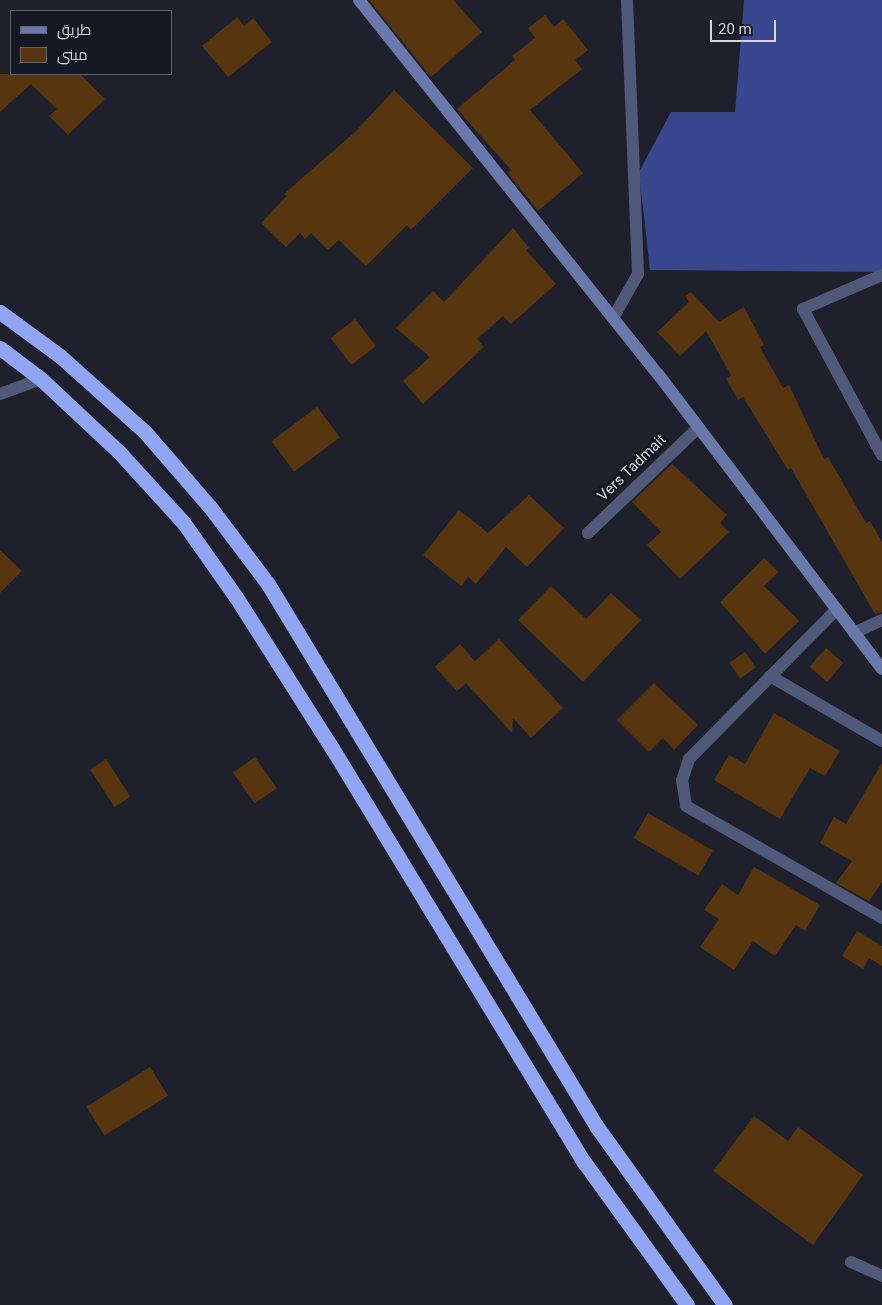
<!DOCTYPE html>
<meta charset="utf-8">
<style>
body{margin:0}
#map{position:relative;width:882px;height:1305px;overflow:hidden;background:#1e212c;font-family:Roboto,Cairo,sans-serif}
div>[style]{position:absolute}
.forest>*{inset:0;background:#38478e}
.building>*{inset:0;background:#57350e;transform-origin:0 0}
.lane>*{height:12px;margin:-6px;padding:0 6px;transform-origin:6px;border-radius:6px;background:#505979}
.street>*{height:12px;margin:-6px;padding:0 6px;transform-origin:6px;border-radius:6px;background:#505979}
.secondary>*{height:12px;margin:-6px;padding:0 6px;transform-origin:6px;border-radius:6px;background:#6a79ab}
.highway>*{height:15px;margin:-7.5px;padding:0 7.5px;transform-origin:7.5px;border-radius:7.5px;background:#90a6f5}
span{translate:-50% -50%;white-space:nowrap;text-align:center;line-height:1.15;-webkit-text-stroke:5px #141822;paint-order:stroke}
.street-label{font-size:15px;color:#d5d7df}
.legend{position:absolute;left:10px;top:10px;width:162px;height:65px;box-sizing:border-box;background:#141822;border:1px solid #61646e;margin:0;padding:6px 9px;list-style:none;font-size:15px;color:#d5d7df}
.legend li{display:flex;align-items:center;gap:10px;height:25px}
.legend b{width:25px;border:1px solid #61646e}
.scale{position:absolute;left:710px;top:20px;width:66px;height:22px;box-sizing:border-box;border:2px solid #d5d7df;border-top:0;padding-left:6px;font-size:15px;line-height:18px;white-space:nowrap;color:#d5d7df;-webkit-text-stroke:4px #141822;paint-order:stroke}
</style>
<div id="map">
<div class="forest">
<i style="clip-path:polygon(744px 0,882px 0,882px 272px,650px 270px,639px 172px,671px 112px,735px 112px)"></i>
</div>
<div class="building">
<i style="clip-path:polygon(369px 0,453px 0,482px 32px,431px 77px)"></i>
<i style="clip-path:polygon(545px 15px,554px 27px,563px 19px,588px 50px,575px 60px,582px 69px,530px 110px,583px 173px,538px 211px,508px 173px,511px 170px,457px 109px,515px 60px,512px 56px,535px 38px,528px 28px)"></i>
<i style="clip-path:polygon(237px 17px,244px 26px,253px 18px,272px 42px,228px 77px,202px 46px)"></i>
<i style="clip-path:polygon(0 74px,80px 74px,105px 99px,68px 135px,49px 116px,57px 109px,31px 84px,0 112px)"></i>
<i style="clip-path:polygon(394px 90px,473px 168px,411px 230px,407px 225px,366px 266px,339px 240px,328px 250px,311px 233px,305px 239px,300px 233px,286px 247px,261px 223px,287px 196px,284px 194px,355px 132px)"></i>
<i style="clip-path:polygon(513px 228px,529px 248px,526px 250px,556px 284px,511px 324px,503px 316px,477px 339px,484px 347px,423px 404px,403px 381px,430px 357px,396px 328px,433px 291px,444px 302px)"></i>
<i style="clip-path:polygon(691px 292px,719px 322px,744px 307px,764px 345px,760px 347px,783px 388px,789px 385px,824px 459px,828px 457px,866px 523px,870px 521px,882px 542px,882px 612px,875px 614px,791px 468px,788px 470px,743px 397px,738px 400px,726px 379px,731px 375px,706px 331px,680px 356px,657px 332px,689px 302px,685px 296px)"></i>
<i style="left:355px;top:319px;width:34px;height:31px;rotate:52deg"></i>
<i style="left:317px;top:407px;width:38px;height:57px;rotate:53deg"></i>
<i style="clip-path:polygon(672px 464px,727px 515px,720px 523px,729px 532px,680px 579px,647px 545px,661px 532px,632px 502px)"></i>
<i style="clip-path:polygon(529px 495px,564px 528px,527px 567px,506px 547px,476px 584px,468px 577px,461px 586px,423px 555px,459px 510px,488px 533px)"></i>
<i style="clip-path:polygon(0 550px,22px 571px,0 593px)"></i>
<i style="clip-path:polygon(764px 558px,779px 572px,764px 586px,799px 621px,765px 654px,720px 602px)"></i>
<i style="clip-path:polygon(551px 586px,586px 619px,611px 593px,641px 620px,583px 682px,518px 620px)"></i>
<i style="clip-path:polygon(499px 639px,563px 708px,531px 738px,513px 718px,512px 733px,466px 683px,457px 691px,435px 667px,460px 644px,475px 661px)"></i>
<i style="left:826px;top:648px;width:23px;height:25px;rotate:41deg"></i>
<i style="left:745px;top:652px;width:19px;height:19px;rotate:55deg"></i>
<i style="clip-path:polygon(654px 683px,698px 725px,674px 750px,663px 738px,649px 752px,617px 720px)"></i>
<i style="clip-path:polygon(774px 713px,840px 751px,825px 776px,810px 768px,780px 819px,714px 780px,729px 755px,745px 764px)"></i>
<i style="left:255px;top:757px;width:38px;height:27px;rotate:55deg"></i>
<i style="left:106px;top:759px;width:45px;height:19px;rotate:57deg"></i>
<i style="clip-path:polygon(882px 763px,882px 882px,869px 901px,836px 883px,852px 861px,820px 843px,834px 817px,846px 824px)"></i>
<i style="left:648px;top:813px;width:75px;height:29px;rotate:30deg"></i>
<i style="clip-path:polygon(754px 867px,820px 905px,805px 931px,796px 925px,775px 956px,753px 941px,734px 970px,700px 947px,719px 919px,704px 910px,722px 884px,738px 895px)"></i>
<i style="clip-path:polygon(857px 931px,882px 946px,882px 966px,869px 958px,863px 969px,842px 956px)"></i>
<i style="left:150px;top:1067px;width:34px;height:75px;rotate:58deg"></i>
<i style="clip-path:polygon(754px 1116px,788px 1141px,798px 1127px,863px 1175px,813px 1245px,713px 1171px)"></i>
</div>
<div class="lane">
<i style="left:0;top:394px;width:44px;rotate:-20.1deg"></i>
</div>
<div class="street">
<i style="left:882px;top:275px;width:86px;rotate:156.7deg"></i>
<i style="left:803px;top:309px;width:166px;rotate:61.6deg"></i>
<i style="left:613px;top:318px;width:51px;rotate:-60.4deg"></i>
<i style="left:638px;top:274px;width:274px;rotate:-92.3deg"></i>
<i style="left:588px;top:533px;width:153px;rotate:-43.7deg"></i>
<i style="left:837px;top:609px;width:211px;rotate:134.6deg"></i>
<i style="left:689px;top:759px;width:22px;rotate:108deg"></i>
<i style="left:682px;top:780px;width:26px;rotate:81deg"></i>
<i style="left:686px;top:806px;width:226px;rotate:29.7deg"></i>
<i style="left:854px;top:633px;width:31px;rotate:-25deg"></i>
<i style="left:770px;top:676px;width:129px;rotate:30.1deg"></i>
<i style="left:851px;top:1262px;width:34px;rotate:24deg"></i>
</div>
<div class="secondary">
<i style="left:359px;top:0;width:479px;rotate:51.4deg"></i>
<i style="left:658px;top:374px;width:370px;rotate:52.8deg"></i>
</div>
<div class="highway">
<i style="left:0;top:312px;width:74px;rotate:36.3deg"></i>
<i style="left:60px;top:356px;width:114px;rotate:41.8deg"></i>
<i style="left:145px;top:432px;width:99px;rotate:49.1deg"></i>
<i style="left:210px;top:507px;width:96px;rotate:53deg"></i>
<i style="left:268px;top:584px;width:635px;rotate:58.79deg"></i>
<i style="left:597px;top:1127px;width:219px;rotate:54.3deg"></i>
<i style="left:0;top:348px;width:51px;rotate:37.1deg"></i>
<i style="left:41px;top:379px;width:107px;rotate:43.1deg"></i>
<i style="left:119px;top:452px;width:95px;rotate:47.6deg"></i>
<i style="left:183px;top:522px;width:92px;rotate:54.8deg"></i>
<i style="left:236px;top:597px;width:179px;rotate:57.6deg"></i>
<i style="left:332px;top:748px;width:485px;rotate:58.7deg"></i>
<i style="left:584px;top:1162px;width:176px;rotate:54.2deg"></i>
</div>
<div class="street-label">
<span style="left:632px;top:468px;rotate:-44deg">Vers Tadmait</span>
</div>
<ul class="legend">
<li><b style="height:6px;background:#6a79ab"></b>طريق</li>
<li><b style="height:14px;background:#57350e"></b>مبنى</li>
</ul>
<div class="scale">20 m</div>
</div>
